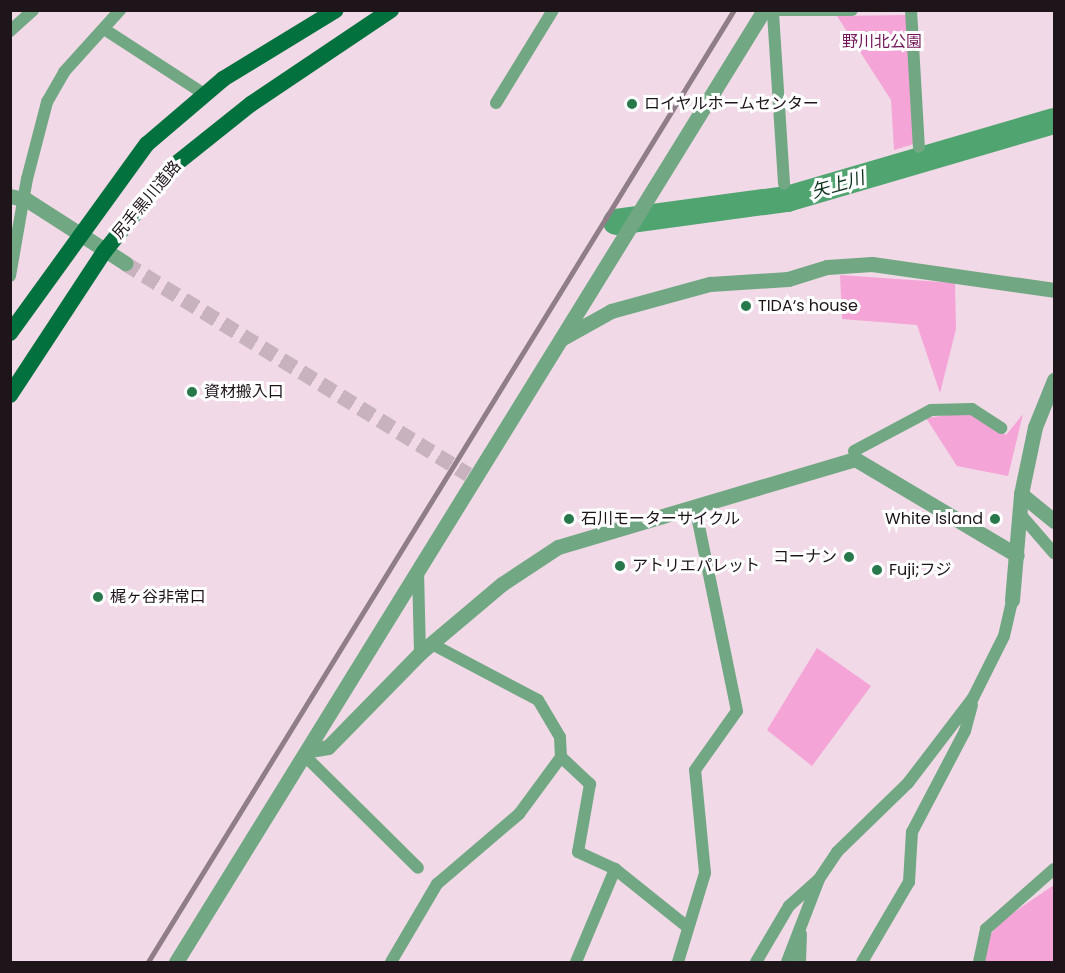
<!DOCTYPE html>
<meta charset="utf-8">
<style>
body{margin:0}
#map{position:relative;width:1065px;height:973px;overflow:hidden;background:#f1d9e7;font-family:Poppins,"Noto Sans JP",sans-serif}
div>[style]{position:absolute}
.green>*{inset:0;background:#f4a4d7}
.river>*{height:26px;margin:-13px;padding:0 13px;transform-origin:13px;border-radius:13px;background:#4fa470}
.tertiary-tunnel>*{height:15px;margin-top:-7.5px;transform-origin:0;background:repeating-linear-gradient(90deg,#c7b2be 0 15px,transparent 0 23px)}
.minor>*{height:12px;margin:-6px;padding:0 6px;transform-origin:6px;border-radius:6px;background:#71a883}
.tertiary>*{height:15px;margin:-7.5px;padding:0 7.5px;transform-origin:7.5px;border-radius:7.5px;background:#71a883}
.primary>*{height:16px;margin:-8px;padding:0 8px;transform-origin:8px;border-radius:8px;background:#03713e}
.rail>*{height:4.5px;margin:-2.25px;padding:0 2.25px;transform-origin:2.25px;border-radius:2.25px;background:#8f7e88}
.dots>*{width:16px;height:16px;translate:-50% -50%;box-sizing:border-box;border:3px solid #fff;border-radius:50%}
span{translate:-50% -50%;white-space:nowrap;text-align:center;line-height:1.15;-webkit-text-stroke:6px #fff;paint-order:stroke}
.park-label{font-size:16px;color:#721659}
.poi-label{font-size:16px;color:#1e151b}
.left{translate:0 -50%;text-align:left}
.right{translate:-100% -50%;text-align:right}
.street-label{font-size:16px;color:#1e151b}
.water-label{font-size:18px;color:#0d331d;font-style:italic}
.frame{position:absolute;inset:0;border:12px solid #1e151b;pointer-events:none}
</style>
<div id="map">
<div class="green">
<i style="clip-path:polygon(906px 15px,914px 144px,894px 150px,891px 100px,837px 16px)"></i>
<i style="clip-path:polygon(840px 275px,955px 283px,956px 329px,940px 393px,917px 325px,842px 319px)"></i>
<i style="clip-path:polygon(970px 412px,1006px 435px,1023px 414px,1008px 476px,957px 466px,926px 418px)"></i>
<i style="clip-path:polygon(817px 648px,871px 686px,812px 766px,767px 730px)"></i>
<i style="clip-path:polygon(1054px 885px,1054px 962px,985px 962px,987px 939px,1001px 921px)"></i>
</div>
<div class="river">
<i style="left:616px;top:222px;width:173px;rotate:-7.7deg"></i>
<i style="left:787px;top:199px;width:278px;rotate:-16.3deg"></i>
</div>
<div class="tertiary-tunnel">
<i style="left:125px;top:263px;width:403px;rotate:31.6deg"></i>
</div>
<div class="minor">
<i style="left:768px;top:10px;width:84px"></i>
<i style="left:911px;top:10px;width:137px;rotate:86.7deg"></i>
<i style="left:773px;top:13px;width:171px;rotate:86.3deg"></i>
<i style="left:104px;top:29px;width:119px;rotate:33deg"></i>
<i style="left:10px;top:31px;width:31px;rotate:-42deg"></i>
<i style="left:496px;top:103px;width:109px;rotate:-58.5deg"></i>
<i style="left:10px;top:276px;width:98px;rotate:-80.1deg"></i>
<i style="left:27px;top:179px;width:80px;rotate:-75.4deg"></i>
<i style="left:47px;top:102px;width:34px;rotate:-60deg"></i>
<i style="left:64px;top:72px;width:84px;rotate:-47.9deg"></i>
<i style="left:854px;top:451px;width:87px;rotate:-28deg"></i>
<i style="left:931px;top:410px;width:41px;rotate:-1.4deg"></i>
<i style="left:972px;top:409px;width:35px;rotate:33deg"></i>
<i style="left:1020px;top:514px;width:52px;rotate:48.9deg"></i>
<i style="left:418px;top:571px;width:82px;rotate:88.6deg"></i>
<i style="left:561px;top:757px;width:40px;rotate:43deg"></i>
<i style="left:590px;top:784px;width:69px;rotate:100deg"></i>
<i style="left:578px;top:852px;width:41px;rotate:24.7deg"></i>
<i style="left:307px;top:758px;width:156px;rotate:44.7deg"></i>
<i style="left:391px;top:962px;width:91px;rotate:-59.5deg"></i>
<i style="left:437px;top:884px;width:108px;rotate:-40.5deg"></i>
<i style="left:519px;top:814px;width:71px;rotate:-53.6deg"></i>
<i style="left:561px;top:757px;width:20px;rotate:-93deg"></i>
<i style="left:560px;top:737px;width:43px;rotate:-120.7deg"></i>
<i style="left:538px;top:700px;width:120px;rotate:-152.2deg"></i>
<i style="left:576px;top:962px;width:101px;rotate:-67.2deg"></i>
<i style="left:615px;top:869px;width:90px;rotate:38.7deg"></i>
<i style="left:678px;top:962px;width:93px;rotate:-73.1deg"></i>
<i style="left:705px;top:873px;width:103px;rotate:-95.5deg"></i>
<i style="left:695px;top:770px;width:72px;rotate:-54.6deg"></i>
<i style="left:737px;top:711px;width:208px;rotate:-101.6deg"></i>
<i style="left:756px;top:962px;width:65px;rotate:-59.5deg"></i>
<i style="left:789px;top:906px;width:39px;rotate:-42deg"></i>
<i style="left:787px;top:962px;width:89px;rotate:-68.9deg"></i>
<i style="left:819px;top:879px;width:32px;rotate:-56deg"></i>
<i style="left:837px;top:852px;width:99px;rotate:-44.2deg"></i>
<i style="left:908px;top:783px;width:107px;rotate:-52.6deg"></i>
<i style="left:973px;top:698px;width:69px;rotate:-63.4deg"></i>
<i style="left:1004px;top:636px;width:37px;rotate:-77deg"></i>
<i style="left:800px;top:962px;width:28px;rotate:-88deg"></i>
<i style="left:862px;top:962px;width:93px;rotate:-59.6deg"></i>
<i style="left:909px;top:882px;width:50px;rotate:-86.6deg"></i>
<i style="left:912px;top:832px;width:114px;rotate:-62.3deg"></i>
<i style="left:965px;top:731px;width:27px;rotate:-75deg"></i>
<i style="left:979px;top:962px;width:34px;rotate:-78deg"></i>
<i style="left:986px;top:929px;width:91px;rotate:-41.4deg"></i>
</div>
<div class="tertiary">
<i style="left:10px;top:196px;width:17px;rotate:13deg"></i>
<i style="left:27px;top:200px;width:117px;rotate:32.7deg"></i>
<i style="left:561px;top:339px;width:57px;rotate:-29.2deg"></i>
<i style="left:611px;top:311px;width:103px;rotate:-15.3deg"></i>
<i style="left:710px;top:284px;width:78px;rotate:-3.7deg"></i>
<i style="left:788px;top:279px;width:41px;rotate:-17.1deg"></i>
<i style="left:827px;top:267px;width:45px;rotate:-3.8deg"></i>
<i style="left:872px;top:264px;width:184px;rotate:8.1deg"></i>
<i style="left:1021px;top:494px;width:43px;rotate:39.3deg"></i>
<i style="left:1012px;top:600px;width:106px;rotate:-85.1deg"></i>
<i style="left:1021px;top:494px;width:68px;rotate:-78.2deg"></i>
<i style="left:1035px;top:427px;width:51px;rotate:-68deg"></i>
<i style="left:310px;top:750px;width:18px;rotate:-9deg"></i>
<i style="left:328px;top:747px;width:132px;rotate:-45.6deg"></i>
<i style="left:420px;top:653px;width:107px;rotate:-40.1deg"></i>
<i style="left:502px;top:584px;width:67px;rotate:-33.5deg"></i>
<i style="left:558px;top:547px;width:310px;rotate:-16.5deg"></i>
<i style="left:855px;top:459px;width:188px;rotate:30.7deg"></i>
<i style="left:176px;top:962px;width:1119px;rotate:-58.3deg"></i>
</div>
<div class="primary">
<i style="left:10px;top:333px;width:233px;rotate:-54.1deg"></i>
<i style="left:147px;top:144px;width:100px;rotate:-40.5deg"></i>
<i style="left:223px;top:79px;width:132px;rotate:-31.4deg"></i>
<i style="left:10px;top:395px;width:171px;rotate:-56.7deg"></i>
<i style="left:104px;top:252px;width:109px;rotate:-51.3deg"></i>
<i style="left:172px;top:167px;width:101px;rotate:-38.6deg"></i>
<i style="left:251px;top:104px;width:169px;rotate:-33.9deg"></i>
</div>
<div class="rail">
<i style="left:148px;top:962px;width:1118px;rotate:-58.39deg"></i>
</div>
<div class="dots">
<i style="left:632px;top:104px;background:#27794b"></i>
<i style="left:746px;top:306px;background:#27794b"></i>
<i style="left:192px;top:392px;background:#27794b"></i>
<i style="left:569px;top:519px;background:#27794b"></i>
<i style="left:995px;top:519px;background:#27794b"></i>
<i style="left:849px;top:557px;background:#27794b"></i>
<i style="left:620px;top:566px;background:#27794b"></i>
<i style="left:877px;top:570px;background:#27794b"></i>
<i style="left:98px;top:597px;background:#27794b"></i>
</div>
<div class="park-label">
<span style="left:882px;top:42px">野川北公園</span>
</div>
<div class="poi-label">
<span class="left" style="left:644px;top:104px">ロイヤルホームセンター</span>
<span class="left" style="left:758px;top:306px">TIDA‘s house</span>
<span class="left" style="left:204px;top:392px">資材搬入口</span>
<span class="left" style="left:581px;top:519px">石川モーターサイクル</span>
<span class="right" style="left:983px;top:519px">White Island</span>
<span class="right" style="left:837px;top:557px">コーナン</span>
<span class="left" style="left:632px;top:566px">アトリエパレット</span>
<span class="left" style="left:889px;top:570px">Fuji;フジ</span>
<span class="left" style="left:110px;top:597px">梶ヶ谷非常口</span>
</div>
<div class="street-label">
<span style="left:147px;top:200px;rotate:-50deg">尻手黒川道路</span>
</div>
<div class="water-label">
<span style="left:838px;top:185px;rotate:-16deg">矢上川</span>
</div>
<div class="frame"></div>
</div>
